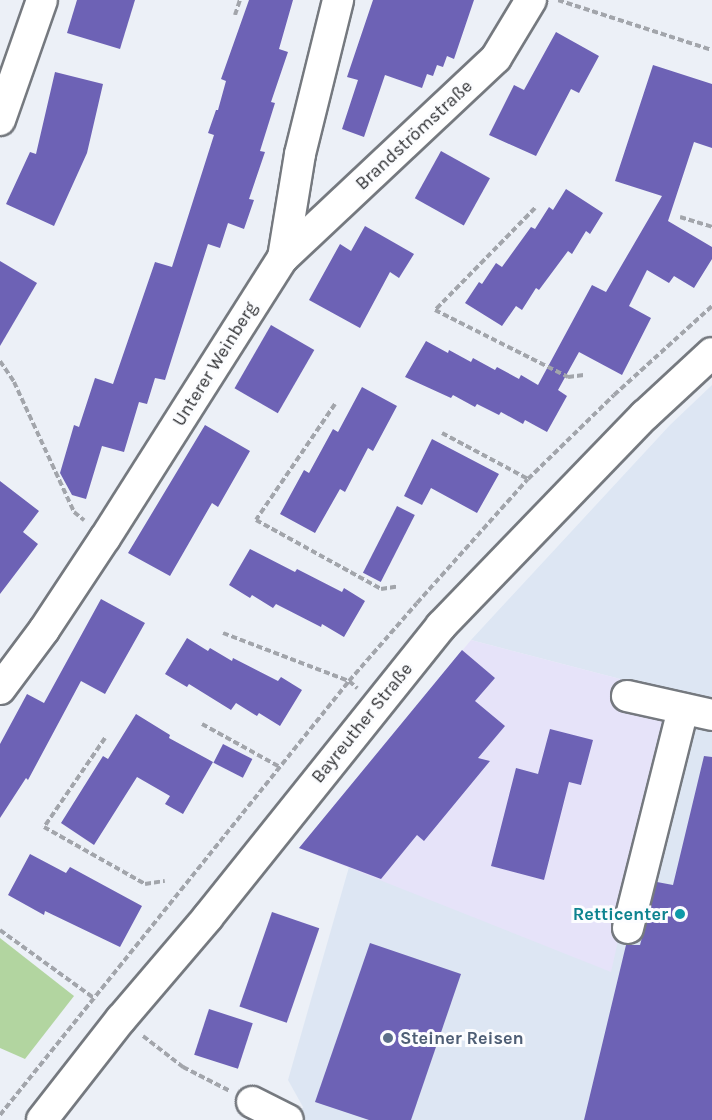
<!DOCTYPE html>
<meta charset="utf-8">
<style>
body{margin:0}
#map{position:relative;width:712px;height:1120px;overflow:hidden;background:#ecf0f7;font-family:Karla,sans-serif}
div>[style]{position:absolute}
.built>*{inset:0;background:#dde6f3}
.industrial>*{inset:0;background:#e6e3f9}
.green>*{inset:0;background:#b2d5a0}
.building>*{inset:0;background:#6d62b5;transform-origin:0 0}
.path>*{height:4px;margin-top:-2px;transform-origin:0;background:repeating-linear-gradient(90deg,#a2a5ab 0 6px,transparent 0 9px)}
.roads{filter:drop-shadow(2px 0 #75797f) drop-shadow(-2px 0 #75797f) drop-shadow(0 2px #75797f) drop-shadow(0 -2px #75797f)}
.minor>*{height:30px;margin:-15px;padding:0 15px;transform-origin:15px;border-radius:15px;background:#fff}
.dots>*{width:16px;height:16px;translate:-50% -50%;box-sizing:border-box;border:3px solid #fcfdff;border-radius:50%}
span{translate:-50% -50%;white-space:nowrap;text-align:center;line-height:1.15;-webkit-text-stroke:6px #fcfdff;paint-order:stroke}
.street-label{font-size:18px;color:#2e2f32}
.culture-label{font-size:18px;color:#0d838f;font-weight:700}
.right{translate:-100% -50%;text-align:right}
.service-label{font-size:18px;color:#4e5e75;font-weight:700}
.left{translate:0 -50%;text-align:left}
</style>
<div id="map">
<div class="built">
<i style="clip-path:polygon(712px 385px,712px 1120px,299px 1120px,303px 1107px,288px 1080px,349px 867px,381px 879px,674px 693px,471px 640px,670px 425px)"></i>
</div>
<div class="industrial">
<i style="clip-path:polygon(471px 640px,674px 693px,611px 972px,299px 848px)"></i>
</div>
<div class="green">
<i style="clip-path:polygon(0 938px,74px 996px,25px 1059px,0 1048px)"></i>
</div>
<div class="building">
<i style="clip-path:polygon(77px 0,135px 0,120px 49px,67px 33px)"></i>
<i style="clip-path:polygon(249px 0,293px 0,279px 49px,288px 52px,271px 102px,275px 103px,260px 151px,265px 152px,249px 199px,254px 200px,244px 229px,228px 223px,220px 248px,208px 244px,165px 380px,155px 378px,147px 404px,139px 402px,124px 452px,102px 446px,86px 499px,72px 495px,60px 473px,74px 425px,79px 427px,95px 378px,113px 384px,155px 262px,172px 267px,214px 135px,208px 133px,216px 110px,218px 110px,226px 81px,221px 79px)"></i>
<i style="clip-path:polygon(373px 0,474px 0,454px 59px,447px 56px,443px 67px,437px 65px,433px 76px,427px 74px,422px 88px,385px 75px,364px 137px,342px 129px,358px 80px,347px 77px)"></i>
<i style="clip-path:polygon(556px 32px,599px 56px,579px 93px,571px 89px,536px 156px,489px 135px,514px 85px,524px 90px)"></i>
<i style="clip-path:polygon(653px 65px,712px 84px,712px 148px,694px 142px,668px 221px,712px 247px,712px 259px,694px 288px,674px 276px,669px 283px,647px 270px,629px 306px,651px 318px,622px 375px,579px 352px,558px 390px,567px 396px,547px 432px,525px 420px,523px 424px,501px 412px,499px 415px,477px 404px,475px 407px,453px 395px,451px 398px,405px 377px,426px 341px,448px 353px,449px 350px,471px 362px,473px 358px,495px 370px,497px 367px,519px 379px,521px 375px,538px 385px,592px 285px,606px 292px,662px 196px,615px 181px)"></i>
<i style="clip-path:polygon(55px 72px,103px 84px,87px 153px,54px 226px,6px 204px,30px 152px,36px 154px)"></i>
<i style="left:441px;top:151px;width:56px;height:54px;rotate:29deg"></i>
<i style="clip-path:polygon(566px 189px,603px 213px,590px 234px,586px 231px,572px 254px,568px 251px,539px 290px,536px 288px,522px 310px,516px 306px,502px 326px,465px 303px,479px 282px,482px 284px,496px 263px,502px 267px,531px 227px,535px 229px,549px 207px,553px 210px)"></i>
<i style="clip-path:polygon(365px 226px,414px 254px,399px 278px,390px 272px,360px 328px,309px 300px,340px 244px,351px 251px)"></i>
<i style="clip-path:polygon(0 261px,37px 283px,0 346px)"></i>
<i style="left:271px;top:325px;width:50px;height:73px;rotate:30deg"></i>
<i style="clip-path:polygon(362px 387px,397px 406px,373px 451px,368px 448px,345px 492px,340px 489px,315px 533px,280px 514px,304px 470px,309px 473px,333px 429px,338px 432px)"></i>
<i style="clip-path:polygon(205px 425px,250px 451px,218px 507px,212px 503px,170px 576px,128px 553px)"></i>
<i style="clip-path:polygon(432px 439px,499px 474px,477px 513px,431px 488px,422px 505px,404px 496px)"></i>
<i style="clip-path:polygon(0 481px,39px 511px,23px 532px,38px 544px,0 594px)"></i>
<i style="left:397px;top:506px;width:20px;height:75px;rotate:27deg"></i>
<i style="clip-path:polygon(250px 549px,295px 572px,297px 569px,342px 592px,344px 588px,365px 601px,344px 637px,322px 624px,321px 627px,276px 604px,273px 608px,252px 595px,250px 598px,229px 585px)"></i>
<i style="clip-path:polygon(101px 599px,145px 623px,105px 694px,81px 681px,28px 780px,26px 778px,0 818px,0 744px,27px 694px,44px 703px)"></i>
<i style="clip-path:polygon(187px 638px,208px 651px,210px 648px,232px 661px,233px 658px,278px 681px,281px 677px,302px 690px,280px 726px,259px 713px,257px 716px,236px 703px,231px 710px,189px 684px,187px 687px,165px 674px)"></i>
<i style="clip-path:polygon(462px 650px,495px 678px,475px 701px,505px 726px,478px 758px,490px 761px,424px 841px,417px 835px,381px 879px,299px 848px)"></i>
<i style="clip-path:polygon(136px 714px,170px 735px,169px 738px,213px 762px,183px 814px,165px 804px,170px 796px,137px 777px,94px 845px,61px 823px,103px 756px,108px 759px)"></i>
<i style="clip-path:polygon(550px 729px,593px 740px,581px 785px,569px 782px,544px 880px,491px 866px,516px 768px,538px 774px)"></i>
<i style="left:223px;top:744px;width:33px;height:21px;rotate:27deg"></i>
<i style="clip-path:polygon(704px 756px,712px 757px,712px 1120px,584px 1120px,626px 945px,640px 945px,657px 882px,673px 885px)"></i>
<i style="clip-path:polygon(30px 854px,66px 873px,70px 867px,142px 906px,120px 947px,45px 911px,44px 915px,8px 895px)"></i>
<i style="left:272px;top:912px;width:50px;height:100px;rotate:19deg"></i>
<i style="clip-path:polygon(370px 943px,461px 974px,411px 1120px,369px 1120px,315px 1102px)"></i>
<i style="left:209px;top:1009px;width:46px;height:48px;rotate:18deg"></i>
</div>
<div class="path">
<i style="left:558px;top:0;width:162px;rotate:18deg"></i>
<i style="left:235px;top:15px;width:16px;rotate:-72deg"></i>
<i style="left:535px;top:208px;width:143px;rotate:134.4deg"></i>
<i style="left:435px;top:310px;width:149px;rotate:26.7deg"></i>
<i style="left:568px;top:377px;width:16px;rotate:-7deg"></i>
<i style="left:680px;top:217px;width:34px;rotate:17deg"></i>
<i style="left:0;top:361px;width:25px;rotate:56deg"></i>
<i style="left:14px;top:382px;width:143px;rotate:65.2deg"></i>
<i style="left:74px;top:512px;width:13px;rotate:39deg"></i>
<i style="left:335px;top:404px;width:140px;rotate:124.3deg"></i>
<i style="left:256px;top:520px;width:143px;rotate:28.9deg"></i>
<i style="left:381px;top:589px;width:18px;rotate:-9deg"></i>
<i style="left:442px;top:433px;width:98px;rotate:28.1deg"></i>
<i style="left:223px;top:633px;width:135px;rotate:20.9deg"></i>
<i style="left:349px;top:681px;width:11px;rotate:41deg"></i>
<i style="left:202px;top:724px;width:89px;rotate:28.9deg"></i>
<i style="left:105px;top:738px;width:108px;rotate:124.4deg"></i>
<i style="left:44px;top:827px;width:116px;rotate:29.4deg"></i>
<i style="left:145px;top:884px;width:20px;rotate:-9deg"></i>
<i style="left:0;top:930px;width:116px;rotate:35.9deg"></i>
<i style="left:143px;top:1036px;width:51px;rotate:37.8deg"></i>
<i style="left:183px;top:1067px;width:53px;rotate:27.1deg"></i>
<i style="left:0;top:1115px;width:557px;rotate:-51.2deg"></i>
<i style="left:349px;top:681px;width:103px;rotate:-48.9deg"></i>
<i style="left:417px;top:603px;width:166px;rotate:-48.2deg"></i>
<i style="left:528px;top:479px;width:120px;rotate:-44.3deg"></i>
<i style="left:614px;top:395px;width:132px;rotate:-42.2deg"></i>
</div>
<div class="roads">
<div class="minor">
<i style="left:0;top:120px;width:127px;rotate:-70.7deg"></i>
<i style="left:283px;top:258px;width:292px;rotate:-43.2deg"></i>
<i style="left:496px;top:58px;width:68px;rotate:-58.9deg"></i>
<i style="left:0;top:689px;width:74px;rotate:-53.3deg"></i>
<i style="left:44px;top:630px;width:110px;rotate:-56.5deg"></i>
<i style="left:105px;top:538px;width:332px;rotate:-57.6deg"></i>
<i style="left:283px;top:258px;width:105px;rotate:-80.7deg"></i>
<i style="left:300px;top:154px;width:159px;rotate:-76.1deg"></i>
<i style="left:627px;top:696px;width:87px;rotate:12.6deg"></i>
<i style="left:628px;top:928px;width:226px;rotate:-75.9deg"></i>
<i style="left:252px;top:1102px;width:40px;rotate:26.6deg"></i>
<i style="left:42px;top:1120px;width:128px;rotate:-52deg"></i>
<i style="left:121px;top:1019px;width:134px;rotate:-49.5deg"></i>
<i style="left:208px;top:917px;width:373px;rotate:-51.3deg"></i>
<i style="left:441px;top:626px;width:293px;rotate:-46deg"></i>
<i style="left:645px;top:415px;width:91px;rotate:-42.8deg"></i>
</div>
</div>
<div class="dots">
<i style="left:680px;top:914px;background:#0f9aa8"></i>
<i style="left:388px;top:1038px;background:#5c6f8a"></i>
</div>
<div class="street-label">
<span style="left:414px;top:135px;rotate:-43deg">Brandströmstraße</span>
<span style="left:215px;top:364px;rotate:-58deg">Unterer Weinberg</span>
<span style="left:362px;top:723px;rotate:-51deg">Bayreuther Straße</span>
</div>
<div class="culture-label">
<span class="right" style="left:668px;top:914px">Retticenter</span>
</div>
<div class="service-label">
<span class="left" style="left:400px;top:1038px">Steiner Reisen</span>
</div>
</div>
